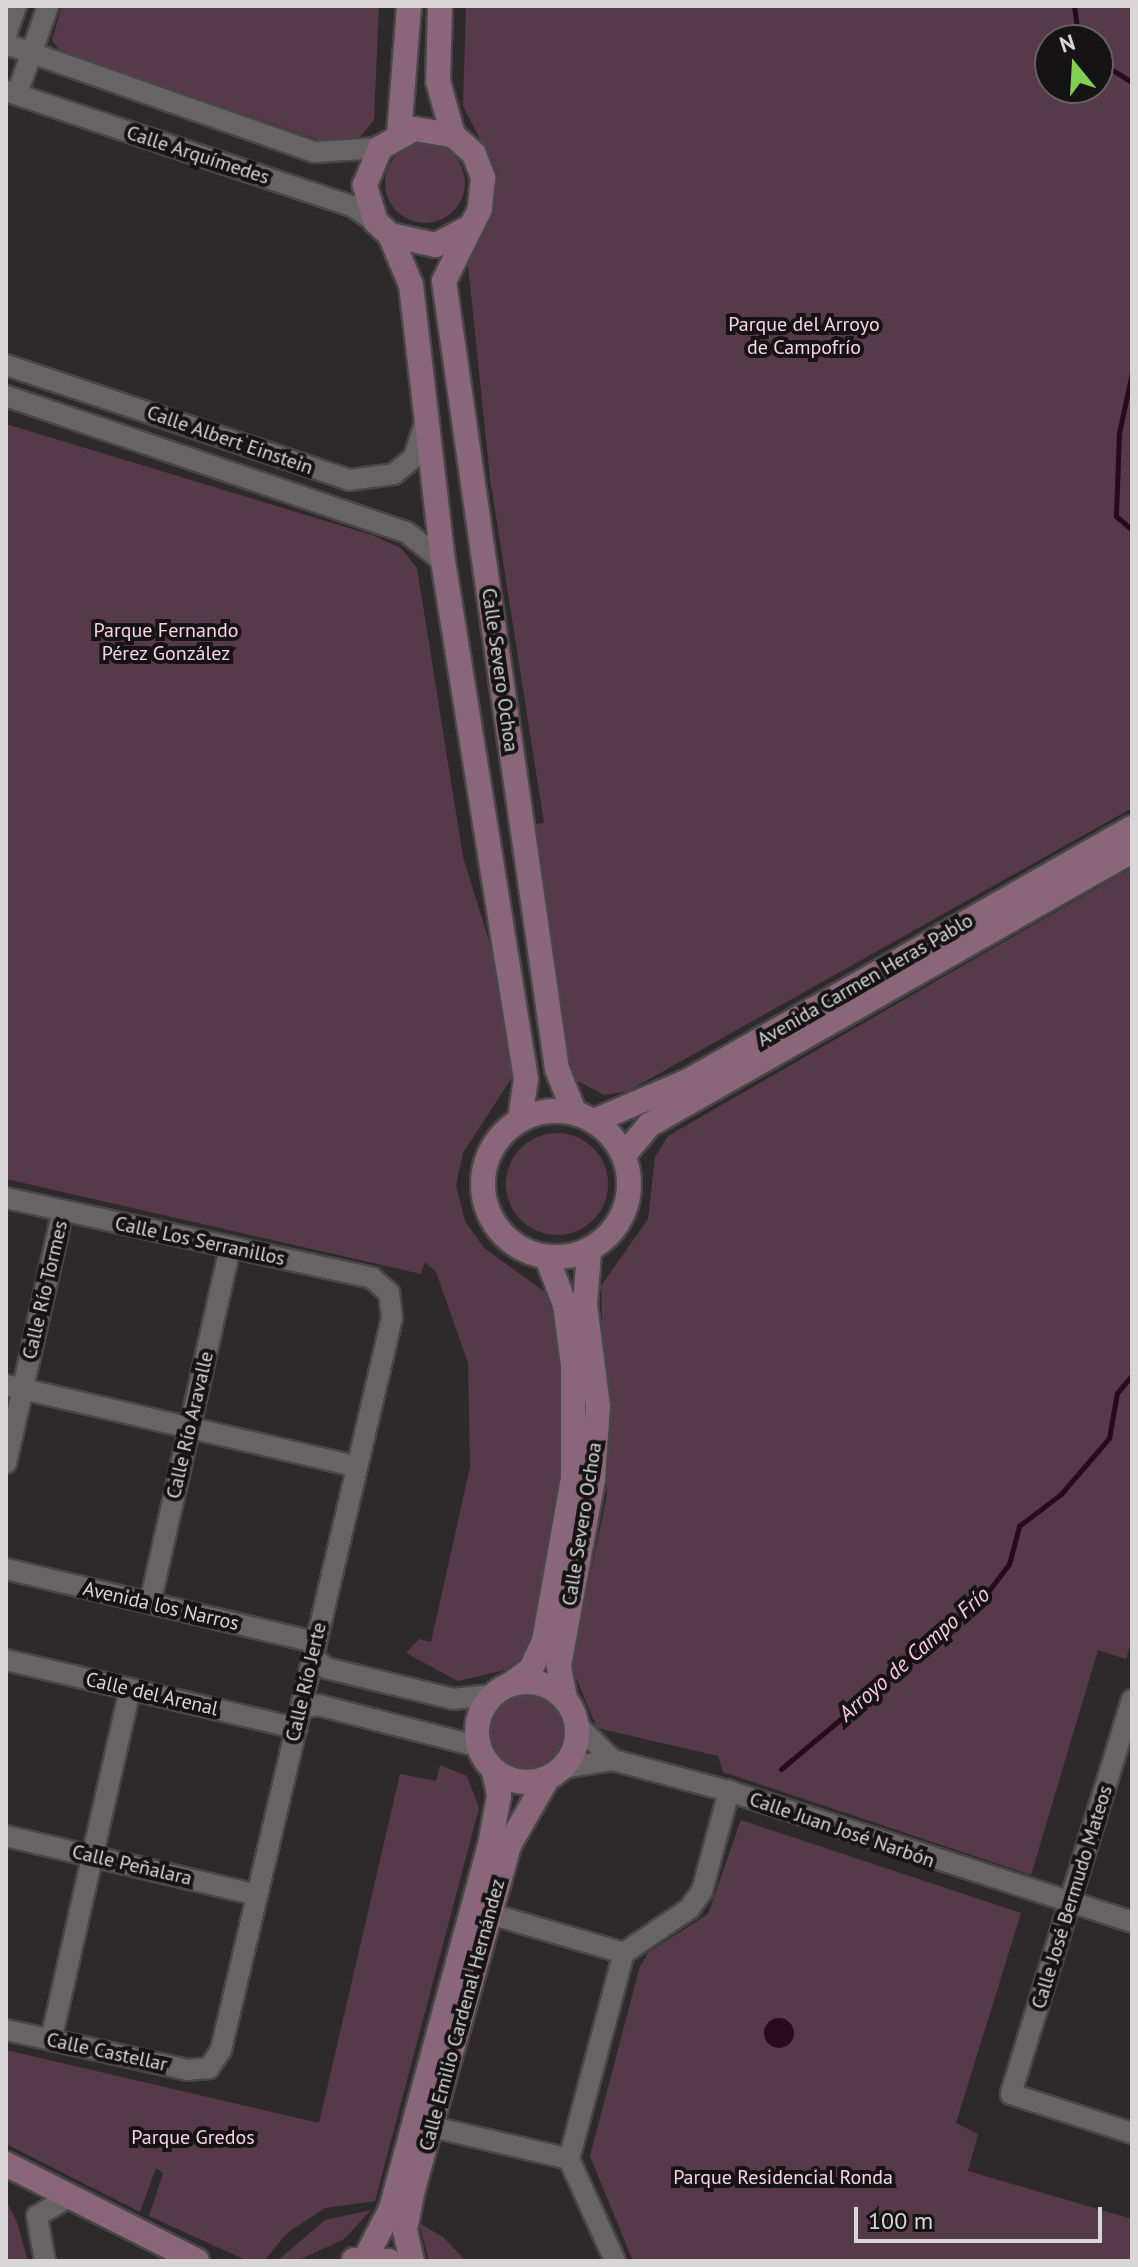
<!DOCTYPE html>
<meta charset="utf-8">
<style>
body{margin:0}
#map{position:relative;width:1138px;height:2267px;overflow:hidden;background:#2e2a2c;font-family:"PT Sans",sans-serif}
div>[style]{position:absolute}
.green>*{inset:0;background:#573a4a}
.round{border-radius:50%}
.water>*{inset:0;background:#270b1c}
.stream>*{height:5px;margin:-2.5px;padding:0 2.5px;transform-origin:2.5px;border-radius:2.5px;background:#270b1c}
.roads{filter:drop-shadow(2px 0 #484647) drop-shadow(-2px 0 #484647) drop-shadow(0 2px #484647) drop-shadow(0 -2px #484647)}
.street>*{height:20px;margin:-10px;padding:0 10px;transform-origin:10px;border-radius:10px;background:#686466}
.secondary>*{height:24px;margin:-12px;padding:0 12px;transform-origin:12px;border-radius:12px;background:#8a667b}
.secondary>.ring{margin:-12px;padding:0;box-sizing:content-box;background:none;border:24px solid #8a667b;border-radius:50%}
span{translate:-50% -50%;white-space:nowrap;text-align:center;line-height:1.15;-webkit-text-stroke:8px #151314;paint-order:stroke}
.street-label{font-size:20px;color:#d8d6d7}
.park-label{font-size:20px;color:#f9d3e7}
.water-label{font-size:22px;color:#fbc8e3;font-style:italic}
.frame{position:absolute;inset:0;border:8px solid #d8d6d7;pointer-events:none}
.north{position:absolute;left:1034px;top:24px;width:80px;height:80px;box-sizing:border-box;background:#151314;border:2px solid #636162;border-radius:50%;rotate:342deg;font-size:22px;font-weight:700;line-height:32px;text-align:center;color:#d8d6d7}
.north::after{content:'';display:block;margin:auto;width:28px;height:36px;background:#80d051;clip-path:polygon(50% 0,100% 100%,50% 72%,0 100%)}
.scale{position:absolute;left:854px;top:2207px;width:248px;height:36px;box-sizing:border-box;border:4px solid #d8d6d7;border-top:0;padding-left:10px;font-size:24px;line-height:28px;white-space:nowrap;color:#d8d6d7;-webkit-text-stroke:6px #151314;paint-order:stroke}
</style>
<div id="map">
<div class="green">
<i style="clip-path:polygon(62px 6px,379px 6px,374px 120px,360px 137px,334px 145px,60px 51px,52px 40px)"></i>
<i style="clip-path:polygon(evenodd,466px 6px,1132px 6px,1132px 808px,628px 1091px,604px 1095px,574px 1079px,562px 1050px,527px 825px,544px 823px,490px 478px,468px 265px,491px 220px,498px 174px,463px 106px,466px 6px,1050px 40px,1098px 40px,1098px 88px,1050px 88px,1050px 40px)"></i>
<i class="round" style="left:385px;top:143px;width:80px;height:80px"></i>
<i style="clip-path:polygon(6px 424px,372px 535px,401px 548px,417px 568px,463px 857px,493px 954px,513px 1076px,463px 1153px,456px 1185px,465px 1221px,484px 1248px,545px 1292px,559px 1336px,561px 1496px,534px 1628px,525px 1655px,505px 1670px,458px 1681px,406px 1653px,419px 1639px,431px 1642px,470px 1467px,468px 1363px,436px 1272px,425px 1262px,421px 1274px,6px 1179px)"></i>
<i style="clip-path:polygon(1132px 868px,1132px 1640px,1126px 1659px,1098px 1650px,1031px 1875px,723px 1772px,718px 1756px,597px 1728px,571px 1666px,607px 1495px,601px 1286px,648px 1219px,655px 1157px,668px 1136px)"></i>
<i class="round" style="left:506px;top:1133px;width:102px;height:102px"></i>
<i class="round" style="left:489px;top:1693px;width:78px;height:78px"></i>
<i style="clip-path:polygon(440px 1765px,467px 1776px,479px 1808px,375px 2201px,325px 2208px,287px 2233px,264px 2261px,248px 2261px,149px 2216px,163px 2173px,156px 2168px,140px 2212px,6px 2144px,6px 2050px,319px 2123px,400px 1774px,436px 1781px)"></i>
<i style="clip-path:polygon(741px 1820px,1021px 1913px,956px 2123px,978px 2134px,968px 2171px,1132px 2219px,1132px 2261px,633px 2261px,590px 2156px,640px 1966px,649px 1952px,708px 1914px)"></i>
<i style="clip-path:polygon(6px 2200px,17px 2222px,28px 2261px,6px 2261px)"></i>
<i style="clip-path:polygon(371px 2210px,344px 2239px,299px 2260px,277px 2261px,325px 2220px)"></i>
<i style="clip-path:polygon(419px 2223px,443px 2237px,466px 2261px,429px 2261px)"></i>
</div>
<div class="water">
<i class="round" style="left:764px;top:2018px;width:30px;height:30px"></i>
</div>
<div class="stream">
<i style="left:1074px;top:6px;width:34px;rotate:82deg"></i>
<i style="left:1098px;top:61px;width:40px;rotate:32deg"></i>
<i style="left:1132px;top:372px;width:62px;rotate:102deg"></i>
<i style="left:1119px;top:433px;width:83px;rotate:92.1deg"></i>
<i style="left:1116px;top:516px;width:21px;rotate:41deg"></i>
<i style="left:1132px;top:544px;width:26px;rotate:90deg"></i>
<i style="left:781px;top:1769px;width:261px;rotate:-40deg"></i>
<i style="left:981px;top:1601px;width:46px;rotate:-52.9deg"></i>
<i style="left:1009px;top:1564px;width:39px;rotate:-75deg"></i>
<i style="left:1019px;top:1526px;width:53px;rotate:-37.3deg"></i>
<i style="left:1061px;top:1494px;width:74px;rotate:-49.4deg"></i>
<i style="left:1109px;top:1438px;width:46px;rotate:-79.9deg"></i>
<i style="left:1117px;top:1393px;width:23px;rotate:-50deg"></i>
</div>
<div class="roads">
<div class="street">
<i style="left:6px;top:35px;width:31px;rotate:-71deg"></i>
<i style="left:6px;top:44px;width:327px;rotate:19.3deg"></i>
<i style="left:315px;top:152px;width:65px;rotate:-3.5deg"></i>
<i style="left:6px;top:91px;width:365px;rotate:18.4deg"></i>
<i style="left:352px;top:206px;width:29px;rotate:34deg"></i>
<i style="left:17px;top:94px;width:93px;rotate:-70.6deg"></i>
<i style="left:6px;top:365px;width:362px;rotate:18.5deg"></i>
<i style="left:349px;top:480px;width:45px;rotate:-7.6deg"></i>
<i style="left:394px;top:474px;width:26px;rotate:-40deg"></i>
<i style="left:414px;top:457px;width:39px;rotate:-72deg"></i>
<i style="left:6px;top:396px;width:422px;rotate:18.8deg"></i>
<i style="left:406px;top:532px;width:47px;rotate:38.1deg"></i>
<i style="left:6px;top:1198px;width:375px;rotate:12.3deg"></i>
<i style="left:372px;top:1278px;width:23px;rotate:41deg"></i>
<i style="left:389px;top:1293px;width:25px;rotate:83deg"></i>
<i style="left:392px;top:1318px;width:752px;rotate:103.15deg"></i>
<i style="left:221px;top:2050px;width:22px;rotate:124deg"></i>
<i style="left:209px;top:2068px;width:21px;rotate:175deg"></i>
<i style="left:188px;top:2070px;width:186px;rotate:-167.6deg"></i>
<i style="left:6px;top:1385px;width:360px;rotate:13.1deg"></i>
<i style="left:6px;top:1463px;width:258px;rotate:-77.3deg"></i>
<i style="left:6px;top:1569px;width:318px;rotate:13.3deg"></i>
<i style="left:150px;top:1603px;width:365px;rotate:-77.3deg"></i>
<i style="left:312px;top:1656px;width:18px;rotate:41deg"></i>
<i style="left:326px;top:1668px;width:131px;rotate:13.7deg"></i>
<i style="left:453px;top:1699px;width:38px;rotate:-6deg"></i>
<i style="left:6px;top:1660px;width:299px;rotate:13.2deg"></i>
<i style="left:1132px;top:1700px;width:412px;rotate:107.1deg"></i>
<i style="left:1011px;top:2094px;width:127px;rotate:17.9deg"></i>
<i style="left:301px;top:1708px;width:17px;rotate:-10deg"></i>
<i style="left:318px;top:1705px;width:164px;rotate:14.5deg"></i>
<i style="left:578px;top:1726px;width:49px;rotate:44.2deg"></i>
<i style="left:564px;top:1768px;width:50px;rotate:-9.3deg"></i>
<i style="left:613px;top:1760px;width:120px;rotate:15deg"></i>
<i style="left:729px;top:1791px;width:424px;rotate:18deg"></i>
<i style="left:6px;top:1836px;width:258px;rotate:13.2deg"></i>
<i style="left:490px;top:1914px;width:140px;rotate:16.2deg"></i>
<i style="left:51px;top:2040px;width:360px;rotate:-77.3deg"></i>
<i style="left:433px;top:2127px;width:140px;rotate:13.2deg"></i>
<i style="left:45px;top:2261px;width:46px;rotate:-100.1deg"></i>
<i style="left:37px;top:2216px;width:39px;rotate:-31deg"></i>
<i style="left:615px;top:2261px;width:112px;rotate:-114.3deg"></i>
<i style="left:569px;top:2159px;width:213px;rotate:-75.1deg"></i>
<i style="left:624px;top:1953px;width:78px;rotate:-34.1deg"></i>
<i style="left:689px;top:1909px;width:22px;rotate:-54deg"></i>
<i style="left:702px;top:1891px;width:104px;rotate:-74.9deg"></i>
</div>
<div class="secondary">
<i style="left:440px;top:6px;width:75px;rotate:91.5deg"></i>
<i style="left:438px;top:81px;width:56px;rotate:74.5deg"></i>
<i style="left:399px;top:134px;width:128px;rotate:-85.5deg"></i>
<i style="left:468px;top:228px;width:36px;rotate:152deg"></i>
<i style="left:436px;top:245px;width:47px;rotate:-167.7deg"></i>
<i style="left:390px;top:235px;width:19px;rotate:-137deg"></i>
<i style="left:376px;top:222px;width:39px;rotate:-107deg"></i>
<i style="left:365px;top:185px;width:40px;rotate:-68deg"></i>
<i style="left:380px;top:148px;width:39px;rotate:-29deg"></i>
<i style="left:414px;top:129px;width:39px;rotate:9deg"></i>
<i style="left:453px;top:135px;width:28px;rotate:42deg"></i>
<i style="left:474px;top:154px;width:26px;rotate:69deg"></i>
<i style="left:483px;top:178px;width:31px;rotate:96deg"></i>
<i style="left:480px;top:209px;width:80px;rotate:116.6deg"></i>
<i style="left:444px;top:281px;width:796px;rotate:81.84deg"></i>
<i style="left:557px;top:1069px;width:48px;rotate:68.2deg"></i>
<i style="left:390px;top:235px;width:54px;rotate:67.2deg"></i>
<i style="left:411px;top:285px;width:278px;rotate:83.4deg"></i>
<i style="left:443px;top:561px;width:525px;rotate:80.9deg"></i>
<i style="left:526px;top:1079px;width:40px;rotate:98.5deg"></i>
<i class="ring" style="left:483px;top:1111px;width:122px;height:122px"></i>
<i style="left:594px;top:1121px;width:102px;rotate:-23.1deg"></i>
<i style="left:688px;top:1081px;width:511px;rotate:-29.68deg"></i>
<i style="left:624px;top:1155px;width:39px;rotate:-50deg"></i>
<i style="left:649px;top:1125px;width:555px;rotate:-29.57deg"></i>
<i class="ring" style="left:477px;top:1682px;width:76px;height:76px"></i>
<i style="left:512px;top:1683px;width:24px;rotate:-36deg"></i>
<i style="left:531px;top:1669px;width:31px;rotate:-65deg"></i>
<i style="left:544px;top:1641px;width:166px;rotate:-79.9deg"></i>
<i style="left:573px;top:1478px;width:113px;rotate:-90deg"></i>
<i style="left:573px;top:1365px;width:61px;rotate:-97.6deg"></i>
<i style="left:565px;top:1305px;width:50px;rotate:-111deg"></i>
<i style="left:565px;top:1698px;width:33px;rotate:-101deg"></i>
<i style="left:559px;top:1666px;width:190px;rotate:-79.7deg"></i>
<i style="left:593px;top:1479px;width:73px;rotate:-86.1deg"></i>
<i style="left:598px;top:1406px;width:103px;rotate:-97.3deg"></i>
<i style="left:585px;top:1304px;width:51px;rotate:-85.5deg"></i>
<i style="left:6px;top:2164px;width:214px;rotate:26.9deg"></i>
<i style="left:367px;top:2255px;width:52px;rotate:-62.4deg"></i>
<i style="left:391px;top:2209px;width:382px;rotate:-74.8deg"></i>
<i style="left:491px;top:1840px;width:46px;rotate:-79.9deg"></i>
<i style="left:499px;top:1795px;width:24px;rotate:-102deg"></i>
<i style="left:354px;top:2260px;width:36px;rotate:2deg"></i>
<i style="left:412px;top:2261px;width:32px;rotate:-103deg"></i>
<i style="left:405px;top:2230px;width:38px;rotate:-79deg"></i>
<i style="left:412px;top:2193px;width:361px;rotate:-74.4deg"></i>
<i style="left:509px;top:1845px;width:76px;rotate:-60.1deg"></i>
</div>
</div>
<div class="street-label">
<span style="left:198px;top:155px;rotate:18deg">Calle Arquímedes</span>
<span style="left:230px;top:440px;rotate:19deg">Calle Albert Einstein</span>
<span style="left:500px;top:670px;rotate:82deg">Calle Severo Ochoa</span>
<span style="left:865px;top:980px;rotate:-30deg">Avenida Carmen Heras Pablo</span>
<span style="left:200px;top:1241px;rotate:12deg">Calle Los Serranillos</span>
<span style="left:45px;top:1290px;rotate:-77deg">Calle Río Tormes</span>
<span style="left:190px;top:1425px;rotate:-77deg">Calle Río Aravalle</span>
<span style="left:582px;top:1524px;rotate:-81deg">Calle Severo Ochoa</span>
<span style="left:161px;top:1606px;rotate:13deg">Avenida los Narros</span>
<span style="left:306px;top:1682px;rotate:-77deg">Calle Río Jerte</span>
<span style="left:152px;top:1694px;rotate:13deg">Calle del Arenal</span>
<span style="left:842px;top:1830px;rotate:19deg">Calle Juan José Narbón</span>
<span style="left:132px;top:1865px;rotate:13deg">Calle Peñalara</span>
<span style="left:1072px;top:1897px;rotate:-73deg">Calle José Bermudo Mateos</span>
<span style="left:462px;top:2015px;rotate:-75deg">Calle Emilio Cardenal Hernández</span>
<span style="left:107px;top:2052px;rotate:12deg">Calle Castellar</span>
</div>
<div class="park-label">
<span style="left:804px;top:336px">Parque del Arroyo<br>de Campofrío</span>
<span style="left:166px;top:642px">Parque Fernando<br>Pérez González</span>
<span style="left:193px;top:2137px">Parque Gredos</span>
<span style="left:783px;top:2177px">Parque Residencial Ronda</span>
</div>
<div class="water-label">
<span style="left:914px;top:1654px;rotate:-41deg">Arroyo de Campo Frío</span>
</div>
<div class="frame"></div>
<div class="north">N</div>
<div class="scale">100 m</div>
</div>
